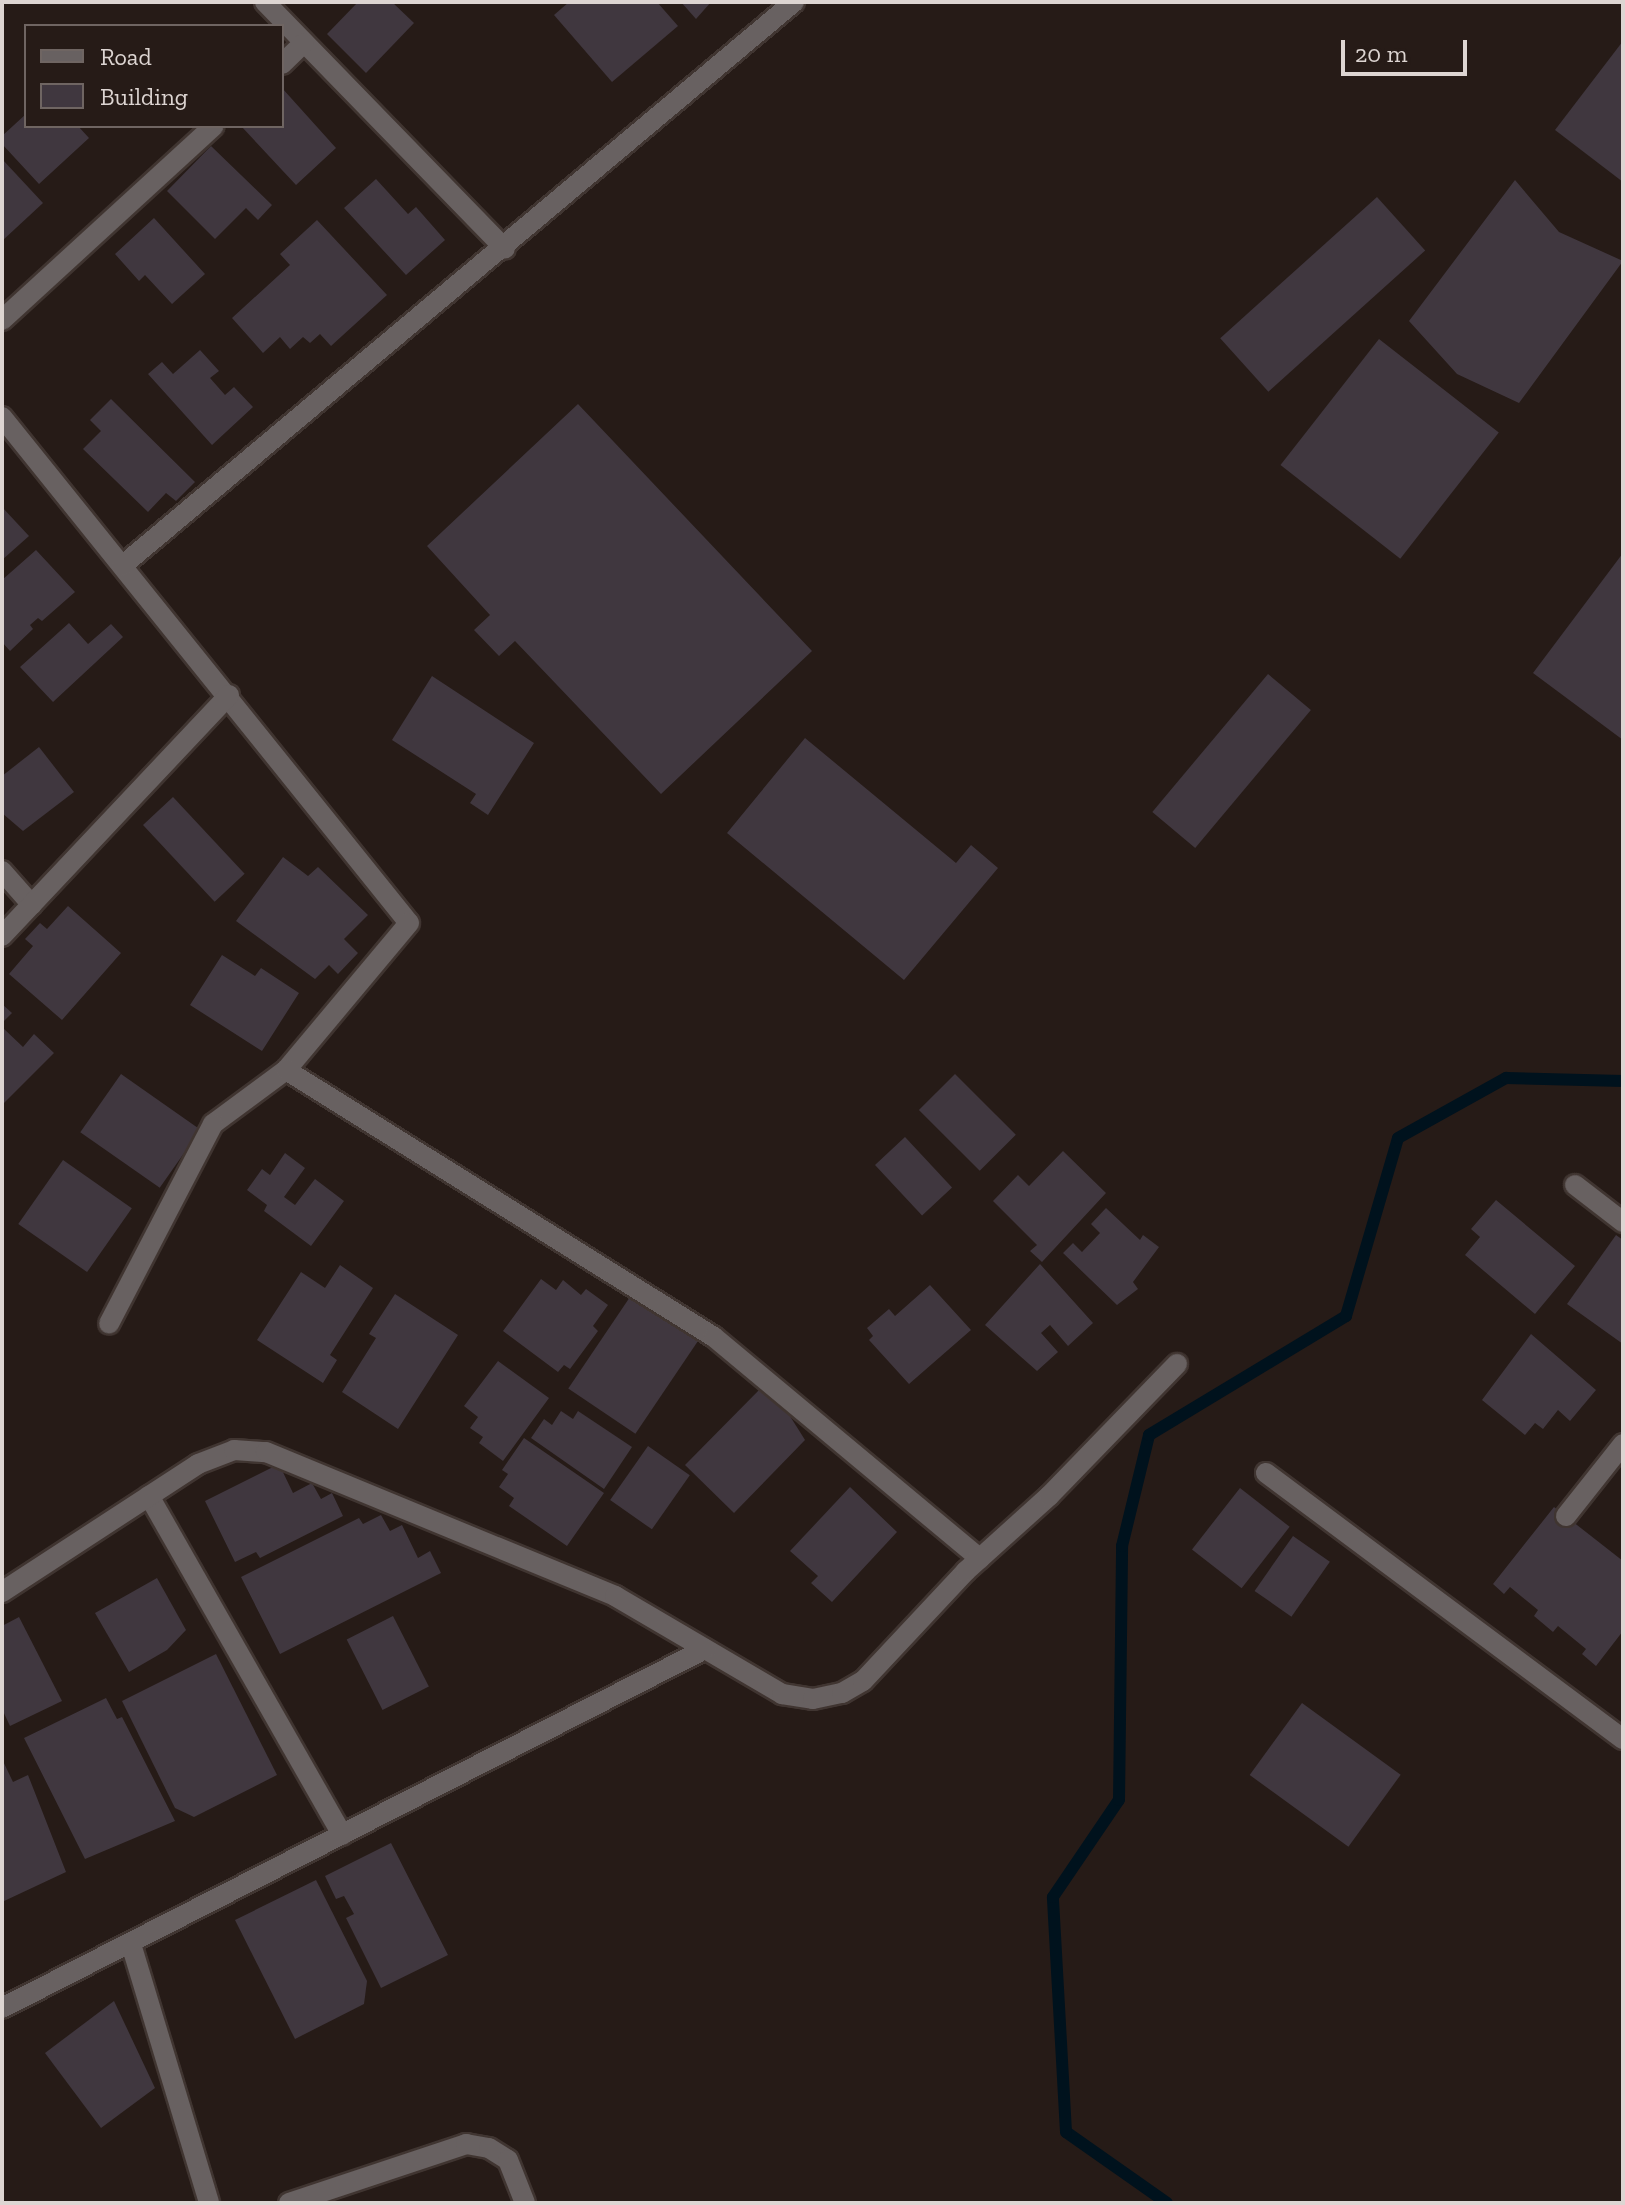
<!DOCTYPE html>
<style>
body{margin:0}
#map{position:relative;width:1625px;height:2205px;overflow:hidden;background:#261b17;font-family:"Zilla Slab",serif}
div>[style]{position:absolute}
.stream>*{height:12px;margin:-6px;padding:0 6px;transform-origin:6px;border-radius:6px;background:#00121d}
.building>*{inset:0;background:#40373f;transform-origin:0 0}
.roads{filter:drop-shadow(2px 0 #403531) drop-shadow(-2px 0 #403531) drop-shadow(0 2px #403531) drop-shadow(0 -2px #403531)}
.minor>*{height:20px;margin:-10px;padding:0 10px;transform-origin:10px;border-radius:10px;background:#686161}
span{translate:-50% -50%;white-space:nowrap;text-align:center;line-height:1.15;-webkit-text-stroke:8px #261b17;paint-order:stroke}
.frame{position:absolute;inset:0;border:4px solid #ddd5d2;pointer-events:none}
.legend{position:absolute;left:24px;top:24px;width:260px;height:104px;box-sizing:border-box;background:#261b17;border:2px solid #6f6562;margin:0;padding:10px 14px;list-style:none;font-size:24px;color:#ddd5d2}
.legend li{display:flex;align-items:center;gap:16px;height:40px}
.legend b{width:40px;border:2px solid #6f6562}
.scale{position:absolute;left:1341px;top:40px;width:126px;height:36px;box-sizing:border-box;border:4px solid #ddd5d2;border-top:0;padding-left:10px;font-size:24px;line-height:28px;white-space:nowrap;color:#ddd5d2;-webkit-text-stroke:6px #261b17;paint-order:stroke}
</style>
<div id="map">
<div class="stream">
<i style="left:1167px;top:2203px;width:123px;rotate:-144.9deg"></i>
<i style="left:1066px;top:2132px;width:235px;rotate:-93.2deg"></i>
<i style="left:1053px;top:1897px;width:117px;rotate:-55.8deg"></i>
<i style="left:1119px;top:1800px;width:254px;rotate:-89.3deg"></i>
<i style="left:1122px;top:1546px;width:114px;rotate:-76.3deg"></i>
<i style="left:1149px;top:1435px;width:230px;rotate:-31.1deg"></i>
<i style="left:1346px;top:1316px;width:185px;rotate:-73.7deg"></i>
<i style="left:1398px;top:1138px;width:124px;rotate:-29.1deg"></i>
<i style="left:1506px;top:1078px;width:117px;rotate:1.5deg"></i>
</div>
<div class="building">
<i style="clip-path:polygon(358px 2px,392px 2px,414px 23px,366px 73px,327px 34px)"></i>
<i style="clip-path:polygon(569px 2px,657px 2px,678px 26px,612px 82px,554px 15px)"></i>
<i style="clip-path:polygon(681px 2px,711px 2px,696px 19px)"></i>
<i style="clip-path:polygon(1623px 41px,1623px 182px,1555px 130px)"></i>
<i style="clip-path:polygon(282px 88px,336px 148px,296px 185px,241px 126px,282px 126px)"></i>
<i style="clip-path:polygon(26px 114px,26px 126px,78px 126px,89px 138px,39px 184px,2px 144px,2px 136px)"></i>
<i style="clip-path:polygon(211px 146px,272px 205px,258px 220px,246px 208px,215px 239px,167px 191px)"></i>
<i style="clip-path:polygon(2px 159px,43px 203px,2px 241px)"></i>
<i style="clip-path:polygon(376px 179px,408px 214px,416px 207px,445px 240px,406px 275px,344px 208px)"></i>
<i style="clip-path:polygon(1515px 180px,1559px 232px,1623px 261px,1519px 403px,1457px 374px,1409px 321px)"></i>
<i style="left:1377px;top:197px;width:72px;height:211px;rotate:48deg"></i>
<i style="clip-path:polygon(154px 218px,205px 274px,172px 304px,145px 275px,139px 281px,115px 254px)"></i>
<i style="clip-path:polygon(317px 220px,387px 295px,331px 346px,320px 334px,310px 343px,303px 337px,290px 349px,280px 337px,263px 353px,232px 318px,290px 265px,280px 254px)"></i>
<i style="left:1379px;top:339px;width:152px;height:160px;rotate:38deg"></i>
<i style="clip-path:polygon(200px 350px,219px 371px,210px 378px,225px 395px,234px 387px,253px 407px,212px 445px,148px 374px,162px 362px,173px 374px)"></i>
<i style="clip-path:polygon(111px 399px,195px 482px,176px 501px,166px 493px,148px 512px,83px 449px,101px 431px,90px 420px)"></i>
<i style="clip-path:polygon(578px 404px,812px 651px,661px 794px,515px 641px,499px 656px,474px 630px,490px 615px,427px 546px)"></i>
<i style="clip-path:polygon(2px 507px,29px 536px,2px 560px)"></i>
<i style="clip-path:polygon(36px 550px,75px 592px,42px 621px,38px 618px,30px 625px,33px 629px,10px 651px,2px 642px,2px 580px)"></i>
<i style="clip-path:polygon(1623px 553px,1623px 740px,1533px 673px)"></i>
<i style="clip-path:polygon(69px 623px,88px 644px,111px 624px,123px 637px,53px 702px,20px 667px)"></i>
<i style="left:1268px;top:674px;width:56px;height:180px;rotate:40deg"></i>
<i style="clip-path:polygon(432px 676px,534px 743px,488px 815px,470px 803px,476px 794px,392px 740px)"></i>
<i style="clip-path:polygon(805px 738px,956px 863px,971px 845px,998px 868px,904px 980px,727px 833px)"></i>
<i style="clip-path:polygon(39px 747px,74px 792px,23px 831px,2px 813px,2px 776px)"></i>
<i style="left:173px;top:797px;width:105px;height:41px;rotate:47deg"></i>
<i style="clip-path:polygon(283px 857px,308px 876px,318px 867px,368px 915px,344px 939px,358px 953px,338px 974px,329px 965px,315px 979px,236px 921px)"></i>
<i style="clip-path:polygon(68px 906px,121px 953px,62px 1020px,9px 974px,33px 946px,25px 939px,40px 923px,47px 929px)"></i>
<i style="clip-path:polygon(222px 955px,255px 976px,261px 968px,299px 993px,262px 1051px,190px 1005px)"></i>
<i style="clip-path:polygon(2px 1004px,12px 1013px,2px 1023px)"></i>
<i style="clip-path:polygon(2px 1027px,23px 1047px,34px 1034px,54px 1053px,2px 1105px)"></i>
<i style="left:121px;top:1074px;width:97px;height:71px;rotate:35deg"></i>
<i style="left:955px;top:1074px;width:86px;height:51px;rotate:45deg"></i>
<i style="left:905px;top:1137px;width:69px;height:41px;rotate:47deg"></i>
<i style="clip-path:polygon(1063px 1151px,1106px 1193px,1042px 1262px,1030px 1251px,1037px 1245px,993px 1201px,1018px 1175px,1029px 1186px)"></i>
<i style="clip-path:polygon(285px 1153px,305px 1168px,284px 1197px,295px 1205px,315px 1179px,344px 1201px,311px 1246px,264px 1211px,267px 1205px,247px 1190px,262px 1169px,270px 1175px)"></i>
<i style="left:63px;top:1160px;width:84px;height:78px;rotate:35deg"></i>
<i style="clip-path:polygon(1496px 1200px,1575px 1266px,1535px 1314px,1465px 1255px,1480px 1237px,1471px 1229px)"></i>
<i style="clip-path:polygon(1106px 1208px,1140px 1240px,1143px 1235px,1159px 1247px,1133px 1282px,1138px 1289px,1117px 1305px,1063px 1253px,1073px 1243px,1082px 1252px,1100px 1233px,1091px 1224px)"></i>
<i style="clip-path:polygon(1616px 1235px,1623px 1240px,1623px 1344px,1567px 1304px)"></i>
<i style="clip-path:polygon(1040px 1264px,1093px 1323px,1068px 1346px,1050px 1325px,1041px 1333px,1058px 1352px,1037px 1371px,985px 1325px)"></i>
<i style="clip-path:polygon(340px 1265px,373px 1288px,330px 1355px,337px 1360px,323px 1383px,257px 1340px,301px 1272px,325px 1288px)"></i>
<i style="clip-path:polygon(541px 1279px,556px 1290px,563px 1280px,581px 1295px,586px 1289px,608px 1305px,593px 1326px,598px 1331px,570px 1369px,564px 1365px,558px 1372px,503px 1331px)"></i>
<i style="clip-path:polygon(930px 1285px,971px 1330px,909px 1384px,869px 1340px,873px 1336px,867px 1328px,889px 1309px,895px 1316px)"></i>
<i style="clip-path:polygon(395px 1294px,458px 1335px,398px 1429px,342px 1392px,376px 1338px,369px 1334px)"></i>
<i style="left:632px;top:1294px;width:81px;height:114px;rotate:34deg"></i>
<i style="clip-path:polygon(1531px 1334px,1596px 1390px,1570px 1421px,1558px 1410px,1543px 1429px,1535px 1423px,1525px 1435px,1482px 1400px)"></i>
<i style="clip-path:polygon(498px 1361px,549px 1398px,503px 1461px,479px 1443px,483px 1437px,470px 1428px,478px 1417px,464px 1406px)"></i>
<i style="clip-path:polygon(768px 1381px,805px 1440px,734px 1513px,685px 1465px)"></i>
<i style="clip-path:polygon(561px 1411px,573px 1419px,578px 1411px,632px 1447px,604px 1489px,531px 1438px,544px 1419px,552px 1425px)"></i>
<i style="clip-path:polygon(524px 1438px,604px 1493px,567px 1546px,509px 1506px,514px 1498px,499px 1487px,508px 1474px,502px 1470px)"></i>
<i style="left:648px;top:1446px;width:51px;height:66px;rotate:35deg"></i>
<i style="clip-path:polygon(279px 1464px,293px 1493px,312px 1483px,321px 1499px,332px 1493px,343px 1516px,260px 1558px,256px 1552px,235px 1562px,205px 1501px)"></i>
<i style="clip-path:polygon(850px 1487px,897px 1532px,832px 1602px,811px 1583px,818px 1576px,790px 1551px)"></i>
<i style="left:1240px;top:1488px;width:63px;height:78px;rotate:38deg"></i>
<i style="clip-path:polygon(1554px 1507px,1623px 1561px,1623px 1631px,1596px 1666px,1582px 1654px,1586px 1649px,1558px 1626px,1553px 1632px,1534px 1616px,1538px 1610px,1510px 1587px,1504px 1594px,1493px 1584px)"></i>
<i style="clip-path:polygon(381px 1515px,390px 1531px,402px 1525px,418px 1558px,430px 1551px,441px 1573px,280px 1654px,241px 1577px,359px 1518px,363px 1524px)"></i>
<i style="left:1293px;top:1536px;width:45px;height:67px;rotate:35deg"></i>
<i style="clip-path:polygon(157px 1578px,186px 1630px,167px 1650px,129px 1672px,95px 1613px)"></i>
<i style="left:393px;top:1616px;width:79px;height:52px;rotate:63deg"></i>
<i style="clip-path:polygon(19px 1617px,62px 1701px,10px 1726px,2px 1709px,2px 1626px)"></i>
<i style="clip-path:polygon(216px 1654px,277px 1775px,194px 1817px,175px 1808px,122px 1701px)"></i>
<i style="clip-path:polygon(106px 1698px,117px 1719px,122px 1717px,175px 1821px,85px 1859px,24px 1738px)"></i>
<i style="left:1302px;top:1703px;width:122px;height:89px;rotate:36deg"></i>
<i style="clip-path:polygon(2px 1759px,13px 1782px,28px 1775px,66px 1872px,2px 1902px)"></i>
<i style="clip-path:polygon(391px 1843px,448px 1955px,381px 1988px,346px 1918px,354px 1914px,344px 1896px,336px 1899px,325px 1876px)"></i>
<i style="clip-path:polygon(316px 1880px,367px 1981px,364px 2004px,295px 2039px,235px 1920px)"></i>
<i style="clip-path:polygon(114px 2001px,155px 2088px,101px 2128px,45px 2053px)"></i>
</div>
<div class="roads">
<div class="minor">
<i style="left:265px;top:2px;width:344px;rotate:45.8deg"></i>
<i style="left:282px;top:64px;width:30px;rotate:-44deg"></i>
<i style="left:2px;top:320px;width:287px;rotate:-42.5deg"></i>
<i style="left:2px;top:417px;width:649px;rotate:51.19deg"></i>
<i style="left:409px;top:923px;width:192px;rotate:129.9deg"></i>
<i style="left:286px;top:1070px;width:91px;rotate:143.5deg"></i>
<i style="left:213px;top:1124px;width:225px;rotate:117.5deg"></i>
<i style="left:123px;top:565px;width:876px;rotate:-40deg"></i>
<i style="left:2px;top:871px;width:45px;rotate:48.6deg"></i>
<i style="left:2px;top:936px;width:331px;rotate:-46.7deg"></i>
<i style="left:286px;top:1070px;width:504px;rotate:31.96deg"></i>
<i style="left:714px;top:1337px;width:346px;rotate:39.8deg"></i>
<i style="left:1575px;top:1185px;width:61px;rotate:37.6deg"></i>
<i style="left:1266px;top:1473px;width:445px;rotate:36.7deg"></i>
<i style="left:149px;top:1496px;width:390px;rotate:60.3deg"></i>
<i style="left:1566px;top:1516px;width:92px;rotate:-51.6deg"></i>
<i style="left:2px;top:1592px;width:234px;rotate:-33.1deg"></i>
<i style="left:198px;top:1464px;width:39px;rotate:-21deg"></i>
<i style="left:234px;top:1450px;width:32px;rotate:4deg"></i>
<i style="left:266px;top:1452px;width:378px;rotate:22.4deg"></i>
<i style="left:615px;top:1596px;width:194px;rotate:30.4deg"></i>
<i style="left:782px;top:1694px;width:31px;rotate:9deg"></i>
<i style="left:813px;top:1699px;width:30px;rotate:-12deg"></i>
<i style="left:842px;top:1693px;width:24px;rotate:-30deg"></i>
<i style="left:863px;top:1681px;width:151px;rotate:-46.9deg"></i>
<i style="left:966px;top:1571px;width:112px;rotate:-42.1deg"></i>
<i style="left:1049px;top:1496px;width:184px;rotate:-45.9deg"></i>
<i style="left:131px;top:1944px;width:270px;rotate:73.2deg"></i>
<i style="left:2px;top:2008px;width:789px;rotate:-27.05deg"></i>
<i style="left:289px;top:2203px;width:187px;rotate:-18.4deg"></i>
<i style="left:466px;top:2144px;width:23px;rotate:10deg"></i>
<i style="left:489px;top:2148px;width:22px;rotate:32deg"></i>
<i style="left:508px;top:2160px;width:46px;rotate:68.4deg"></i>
</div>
</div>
<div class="frame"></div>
<ul class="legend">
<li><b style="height:10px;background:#686161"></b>Road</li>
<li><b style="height:22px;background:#40373f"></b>Building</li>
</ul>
<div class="scale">20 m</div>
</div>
